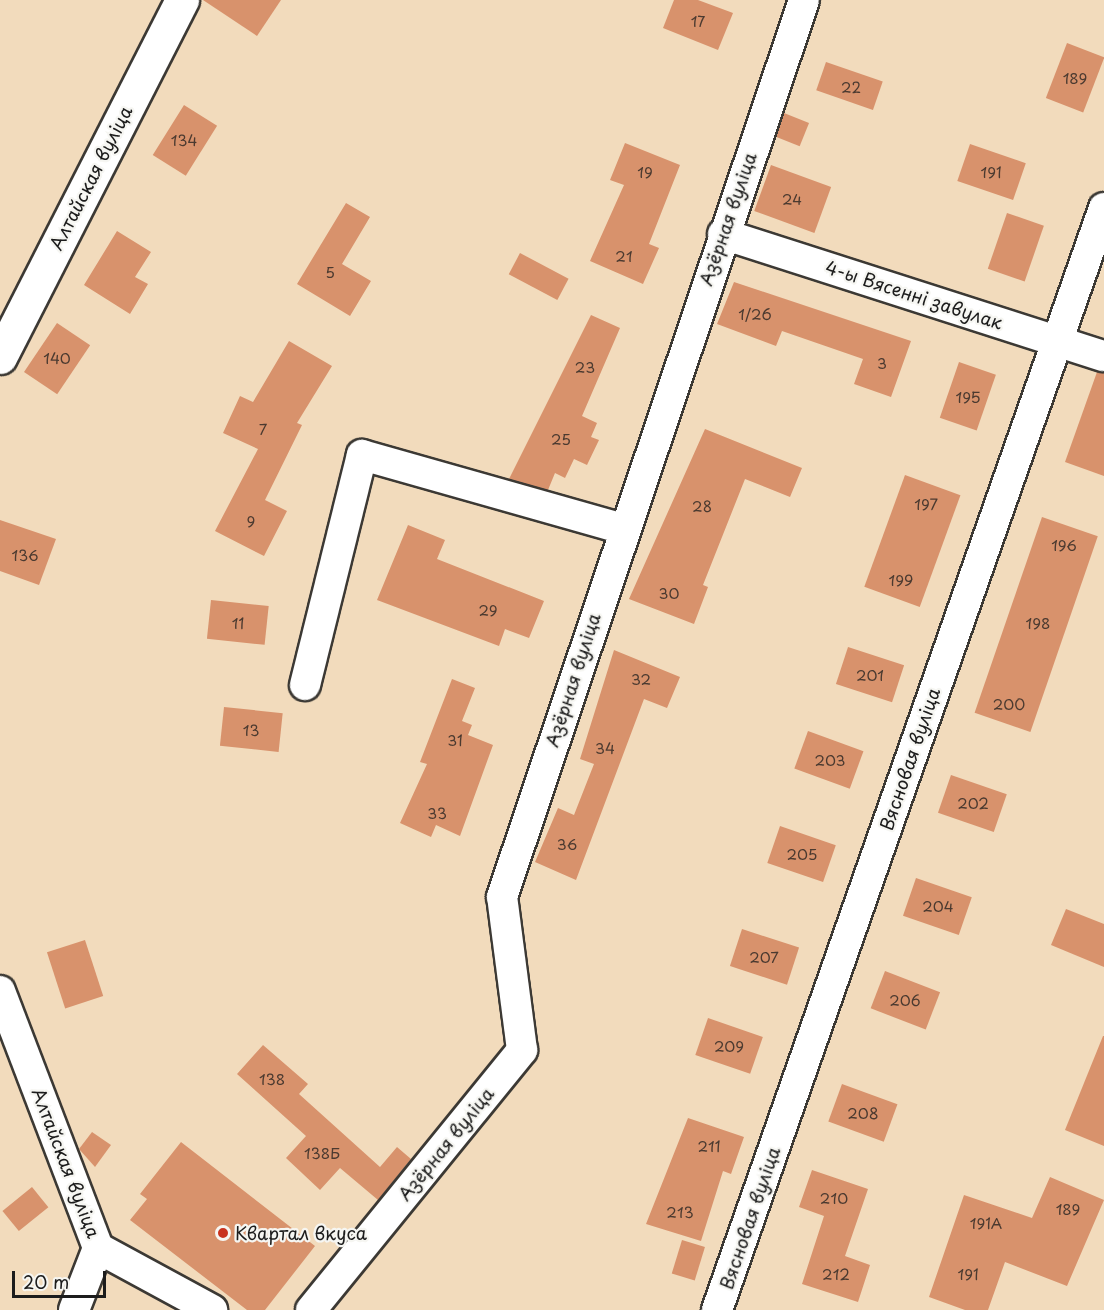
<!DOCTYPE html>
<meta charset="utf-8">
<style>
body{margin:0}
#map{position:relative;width:1104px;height:1310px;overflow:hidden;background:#f2dbbc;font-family:"Playpen Sans",sans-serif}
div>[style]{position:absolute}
.building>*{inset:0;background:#d8926c;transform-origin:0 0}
.roads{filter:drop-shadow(2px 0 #3c3934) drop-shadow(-2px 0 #3c3934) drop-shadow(0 2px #3c3934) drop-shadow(0 -2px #3c3934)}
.street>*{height:30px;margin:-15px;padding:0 15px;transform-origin:15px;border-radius:15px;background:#fff}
.secondary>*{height:33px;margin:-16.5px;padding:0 16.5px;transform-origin:16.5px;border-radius:16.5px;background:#fff}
.dots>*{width:16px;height:16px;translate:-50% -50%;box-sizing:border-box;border:3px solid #f6f6f2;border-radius:50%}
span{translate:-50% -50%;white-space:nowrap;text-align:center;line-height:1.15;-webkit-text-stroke:4.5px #f6f6f2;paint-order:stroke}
.number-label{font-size:15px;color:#4b3a30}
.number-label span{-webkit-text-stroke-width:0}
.street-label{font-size:18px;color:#1c1c1c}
.poi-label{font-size:18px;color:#1c1c1c}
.left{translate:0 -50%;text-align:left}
.scale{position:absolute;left:12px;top:1271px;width:94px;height:27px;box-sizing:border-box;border:3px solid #1c1c1c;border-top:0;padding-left:8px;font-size:18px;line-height:21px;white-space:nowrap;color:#1c1c1c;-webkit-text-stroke:4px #f6f6f2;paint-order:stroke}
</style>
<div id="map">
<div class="building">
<i style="clip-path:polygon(203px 0,281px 0,257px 36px)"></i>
<i style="clip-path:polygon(674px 0,698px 0,733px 13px,718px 50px,663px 28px)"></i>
<i style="left:1067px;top:43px;width:40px;height:59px;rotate:21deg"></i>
<i style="left:826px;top:62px;width:60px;height:30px;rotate:19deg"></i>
<i style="left:184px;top:105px;width:39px;height:59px;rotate:32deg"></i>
<i style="left:784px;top:113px;width:27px;height:25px;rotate:22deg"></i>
<i style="clip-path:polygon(625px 143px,680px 165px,649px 244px,659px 248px,643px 284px,590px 261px,624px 185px,610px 180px)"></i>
<i style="left:970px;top:144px;width:59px;height:39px;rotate:19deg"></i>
<i style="left:771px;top:165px;width:64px;height:49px;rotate:20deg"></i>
<i style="clip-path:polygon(346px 203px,370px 217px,342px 264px,371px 281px,350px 316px,297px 284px)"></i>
<i style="left:1007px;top:213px;width:39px;height:59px;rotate:19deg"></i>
<i style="clip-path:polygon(117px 231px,151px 252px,135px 277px,148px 284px,130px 314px,84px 285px)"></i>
<i style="left:520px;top:253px;width:55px;height:24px;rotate:28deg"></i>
<i style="clip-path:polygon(734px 282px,911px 341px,891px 397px,854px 384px,863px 359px,782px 331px,776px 346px,717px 324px)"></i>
<i style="clip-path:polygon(591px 315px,620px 328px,582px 416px,597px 423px,591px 437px,599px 440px,587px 465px,574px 459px,565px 478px,555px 473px,548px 490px,509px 479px)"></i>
<i style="left:57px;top:323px;width:40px;height:59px;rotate:34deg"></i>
<i style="clip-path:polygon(289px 341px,332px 366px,297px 423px,302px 425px,265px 500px,287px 511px,264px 556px,215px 531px,258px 449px,223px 433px,240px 396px,253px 402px)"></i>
<i style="left:959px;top:362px;width:39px;height:59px;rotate:19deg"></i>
<i style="clip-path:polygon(1097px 372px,1104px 373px,1104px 476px,1065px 462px)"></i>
<i style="clip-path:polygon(705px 429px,802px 468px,790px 497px,745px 479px,703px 585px,708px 587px,694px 624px,629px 599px)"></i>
<i style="left:905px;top:475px;width:59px;height:119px;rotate:20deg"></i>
<i style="left:1042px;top:517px;width:59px;height:207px;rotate:19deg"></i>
<i style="clip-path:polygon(0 520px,56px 539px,39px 585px,0 571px)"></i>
<i style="clip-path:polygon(408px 525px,445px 540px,437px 559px,544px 601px,529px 638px,505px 629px,499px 646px,377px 600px)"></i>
<i style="left:211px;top:600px;width:58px;height:39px;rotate:6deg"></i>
<i style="left:848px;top:647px;width:59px;height:39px;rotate:18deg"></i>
<i style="clip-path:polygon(614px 650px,680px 677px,667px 708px,644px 699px,576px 880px,535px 862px,558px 808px,574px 815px,594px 764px,580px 759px)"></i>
<i style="clip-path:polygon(452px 679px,475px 688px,462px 721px,472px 725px,468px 735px,493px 745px,460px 836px,436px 825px,431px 837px,400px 823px,427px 764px,420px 762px)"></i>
<i style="left:224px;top:707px;width:59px;height:39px;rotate:6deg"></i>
<i style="left:808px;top:731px;width:59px;height:40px;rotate:20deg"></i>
<i style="left:951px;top:775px;width:59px;height:40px;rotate:19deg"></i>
<i style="left:780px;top:826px;width:59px;height:39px;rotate:19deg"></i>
<i style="left:916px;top:878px;width:59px;height:40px;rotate:19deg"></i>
<i style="clip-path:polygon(1066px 909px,1104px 924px,1104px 967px,1051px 945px)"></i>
<i style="left:742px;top:929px;width:60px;height:39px;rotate:18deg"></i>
<i style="left:85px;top:940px;width:59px;height:40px;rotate:72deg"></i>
<i style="left:885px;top:971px;width:59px;height:40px;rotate:21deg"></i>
<i style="left:708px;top:1018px;width:58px;height:39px;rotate:19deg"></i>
<i style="clip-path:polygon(1103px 1036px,1104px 1036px,1104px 1146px,1065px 1130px)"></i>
<i style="clip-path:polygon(263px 1045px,308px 1084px,299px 1094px,380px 1167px,397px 1147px,411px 1159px,378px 1200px,340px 1168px,320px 1190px,286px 1158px,306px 1136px,237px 1074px)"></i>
<i style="left:842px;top:1084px;width:59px;height:40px;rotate:20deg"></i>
<i style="clip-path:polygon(688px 1118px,744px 1137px,731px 1174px,723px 1171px,701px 1241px,646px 1224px)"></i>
<i style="clip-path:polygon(92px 1132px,111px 1145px,95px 1167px,79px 1149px)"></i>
<i style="clip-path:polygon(181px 1142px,315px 1246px,265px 1310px,247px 1310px,130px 1220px,147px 1199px,140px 1194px)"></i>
<i style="clip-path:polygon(812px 1170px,868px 1189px,845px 1256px,870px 1265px,858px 1302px,802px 1284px,824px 1216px,799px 1207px)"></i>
<i style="clip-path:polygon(1050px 1177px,1104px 1200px,1067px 1286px,1005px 1262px,988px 1310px,965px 1310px,929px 1297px,964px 1195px,1032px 1218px)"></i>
<i style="left:32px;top:1187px;width:26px;height:38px;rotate:51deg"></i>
<i style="left:682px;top:1240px;width:24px;height:35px;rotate:17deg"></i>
</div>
<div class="roads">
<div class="street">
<i style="left:723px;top:234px;width:400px;rotate:17.8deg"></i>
<i style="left:305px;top:685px;width:237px;rotate:-76.1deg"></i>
<i style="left:362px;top:455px;width:271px;rotate:15.8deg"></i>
<i style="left:0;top:991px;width:275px;rotate:69.1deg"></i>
<i style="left:98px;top:1248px;width:130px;rotate:28.5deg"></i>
<i style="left:74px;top:1310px;width:66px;rotate:-68.8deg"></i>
<i style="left:311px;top:1310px;width:335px;rotate:-50.9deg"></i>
<i style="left:522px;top:1050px;width:154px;rotate:-97.4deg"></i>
<i style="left:502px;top:897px;width:946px;rotate:-71.39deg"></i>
<i style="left:717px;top:1310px;width:1168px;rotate:-70.65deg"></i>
</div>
<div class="secondary">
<i style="left:0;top:357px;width:401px;rotate:-63deg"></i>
</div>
</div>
<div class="dots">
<i style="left:223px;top:1233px;background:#c8321e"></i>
</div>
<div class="number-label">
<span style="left:698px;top:21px">17</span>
<span style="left:1075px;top:78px">189</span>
<span style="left:851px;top:87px">22</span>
<span style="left:184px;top:140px">134</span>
<span style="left:645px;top:172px">19</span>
<span style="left:991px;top:172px">191</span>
<span style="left:792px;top:199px">24</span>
<span style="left:624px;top:256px">21</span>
<span style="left:330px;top:272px">5</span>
<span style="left:755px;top:314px">1/26</span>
<span style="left:57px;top:358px">140</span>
<span style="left:882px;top:363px">3</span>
<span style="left:585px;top:367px">23</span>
<span style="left:968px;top:397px">195</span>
<span style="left:263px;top:429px">7</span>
<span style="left:561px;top:439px">25</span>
<span style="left:926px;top:504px">197</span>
<span style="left:702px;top:506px">28</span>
<span style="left:251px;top:521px">9</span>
<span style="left:1064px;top:545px">196</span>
<span style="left:25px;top:555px">136</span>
<span style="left:901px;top:580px">199</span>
<span style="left:669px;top:593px">30</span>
<span style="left:488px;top:610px">29</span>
<span style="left:238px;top:623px">11</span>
<span style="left:1038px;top:623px">198</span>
<span style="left:870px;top:675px">201</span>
<span style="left:641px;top:679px">32</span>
<span style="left:1009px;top:704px">200</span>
<span style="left:251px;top:730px">13</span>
<span style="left:455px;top:740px">31</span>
<span style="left:605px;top:748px">34</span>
<span style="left:830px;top:760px">203</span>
<span style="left:973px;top:803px">202</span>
<span style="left:437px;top:813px">33</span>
<span style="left:567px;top:844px">36</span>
<span style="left:802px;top:854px">205</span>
<span style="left:938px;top:906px">204</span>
<span style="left:764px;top:957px">207</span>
<span style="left:905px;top:1000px">206</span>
<span style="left:729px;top:1046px">209</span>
<span style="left:272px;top:1079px">138</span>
<span style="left:863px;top:1113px">208</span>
<span style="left:709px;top:1146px">211</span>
<span style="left:322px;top:1153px">138Б</span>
<span style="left:834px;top:1198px">210</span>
<span style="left:1068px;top:1209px">189</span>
<span style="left:680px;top:1212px">213</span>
<span style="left:986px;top:1223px">191А</span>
<span style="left:836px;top:1274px">212</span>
<span style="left:968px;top:1274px">191</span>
</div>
<div class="street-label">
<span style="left:91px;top:178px;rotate:-63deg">Алтайская вуліца</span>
<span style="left:728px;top:219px;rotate:-71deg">Азёрная вуліца</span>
<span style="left:914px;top:295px;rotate:18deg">4-ы Вясенні завулак</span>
<span style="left:573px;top:680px;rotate:-72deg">Азёрная вуліца</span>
<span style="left:910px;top:759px;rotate:-71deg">Вясновая вуліца</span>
<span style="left:446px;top:1144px;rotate:-51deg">Азёрная вуліца</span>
<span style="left:66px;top:1163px;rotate:69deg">Алтайская вуліца</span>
<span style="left:750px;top:1218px;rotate:-71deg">Вясновая вуліца</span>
</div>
<div class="poi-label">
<span class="left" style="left:235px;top:1233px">Квартал вкуса</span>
</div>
<div class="scale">20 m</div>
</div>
